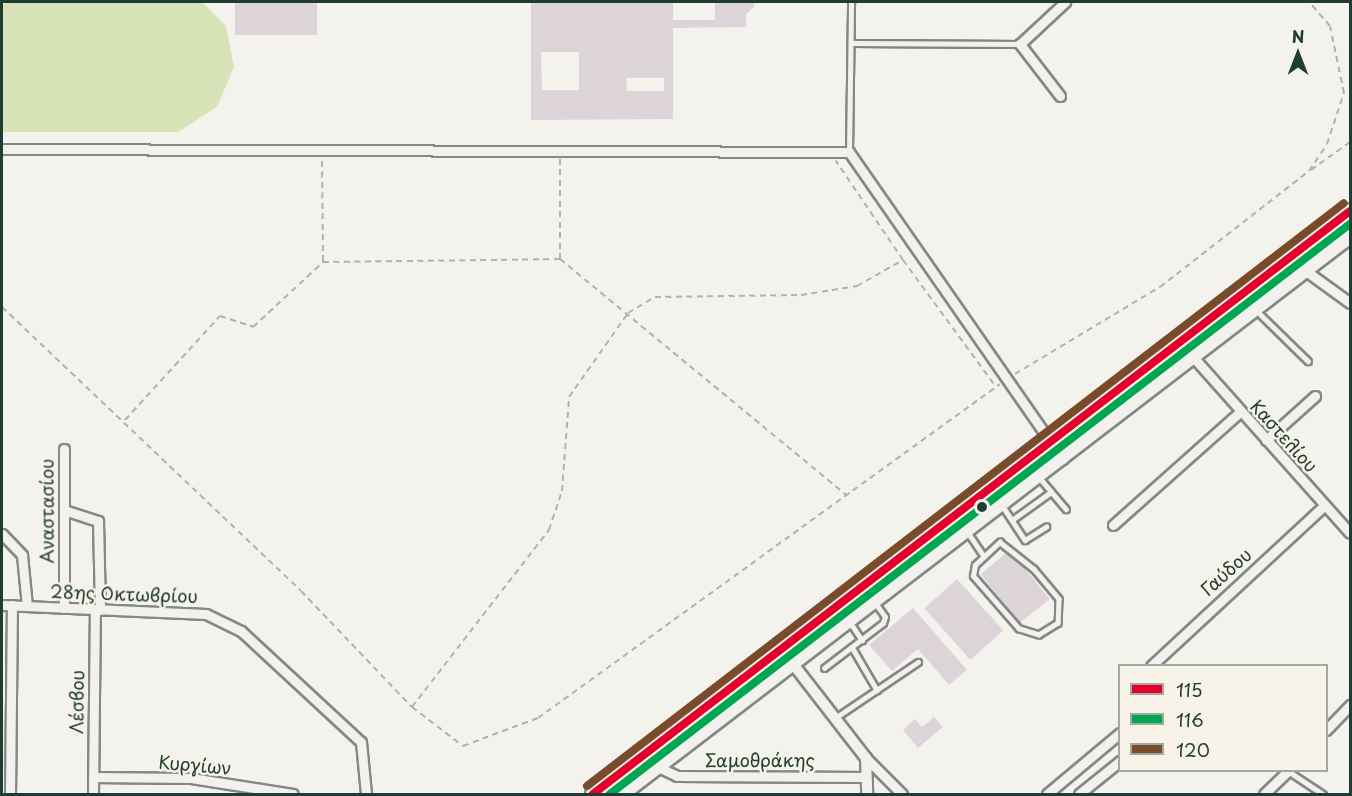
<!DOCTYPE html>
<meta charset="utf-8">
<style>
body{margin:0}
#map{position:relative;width:1352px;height:796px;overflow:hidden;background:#f4f2ec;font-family:"Playpen Sans",sans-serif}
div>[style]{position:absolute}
.green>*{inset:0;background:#d9e3b8}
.building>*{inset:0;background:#ddd4d9;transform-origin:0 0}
.path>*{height:2px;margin-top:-1px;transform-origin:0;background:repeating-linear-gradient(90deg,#b0b2ae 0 6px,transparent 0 10.5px)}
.roads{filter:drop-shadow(2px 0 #848985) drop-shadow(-2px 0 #848985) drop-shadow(0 2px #848985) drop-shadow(0 -2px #848985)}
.service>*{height:4.5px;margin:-2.25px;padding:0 2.25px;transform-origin:2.25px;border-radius:2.25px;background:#f2f1ed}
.minor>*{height:9px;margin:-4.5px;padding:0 4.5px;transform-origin:4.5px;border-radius:4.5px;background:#f2f1ed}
.tertiary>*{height:10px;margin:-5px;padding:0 5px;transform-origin:5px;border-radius:5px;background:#f2f1ed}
.primary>*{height:14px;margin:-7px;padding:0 7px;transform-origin:7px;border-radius:7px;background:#f2f1ed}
.bus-1>*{height:8px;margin:-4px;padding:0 4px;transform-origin:4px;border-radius:4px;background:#e4002b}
.bus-2>*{height:8px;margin:-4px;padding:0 4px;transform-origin:4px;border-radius:4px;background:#00a651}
.bus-3>*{height:8px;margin:-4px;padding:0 4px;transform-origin:4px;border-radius:4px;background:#7a4b2a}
.dots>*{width:16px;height:16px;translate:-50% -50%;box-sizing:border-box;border:3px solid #f7f3e8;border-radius:50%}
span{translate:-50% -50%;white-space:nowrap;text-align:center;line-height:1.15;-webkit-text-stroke:5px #f7f3e8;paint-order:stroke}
.street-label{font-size:18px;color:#1f3d34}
.frame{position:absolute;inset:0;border:3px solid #1f3d34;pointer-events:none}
.legend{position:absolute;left:1118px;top:664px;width:210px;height:108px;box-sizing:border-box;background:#f7f3e8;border:2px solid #a1aaa0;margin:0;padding:8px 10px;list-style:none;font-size:18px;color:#1f3d34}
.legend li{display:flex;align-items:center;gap:12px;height:30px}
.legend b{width:30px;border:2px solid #a1aaa0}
.north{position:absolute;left:1268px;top:24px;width:60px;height:60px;-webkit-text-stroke:4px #f7f3e8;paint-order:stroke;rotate:0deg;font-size:16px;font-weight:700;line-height:24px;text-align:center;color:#1f3d34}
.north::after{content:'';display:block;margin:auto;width:21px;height:27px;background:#1f3d34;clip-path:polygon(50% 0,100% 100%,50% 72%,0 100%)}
</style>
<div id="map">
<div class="green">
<i style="clip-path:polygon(2px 2px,202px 2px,226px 26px,234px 67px,217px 107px,178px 132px,2px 132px)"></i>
</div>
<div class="building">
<i style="left:235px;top:2px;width:82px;height:33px"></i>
<i style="clip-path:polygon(evenodd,531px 2px,673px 2px,673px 20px,715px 20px,715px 2px,754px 2px,754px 7px,746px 14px,746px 27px,673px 28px,673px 119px,531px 120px,531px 2px,541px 52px,579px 52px,579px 90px,542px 90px,541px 52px,531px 2px,626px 78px,664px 78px,664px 91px,627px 91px,626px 78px)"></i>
<i style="left:1010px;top:550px;width:63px;height:38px;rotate:51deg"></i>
<i style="left:957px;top:579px;width:69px;height:44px;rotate:48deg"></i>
<i style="clip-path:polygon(913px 608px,967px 670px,949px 685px,918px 649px,892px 671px,869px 645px)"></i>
<i style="clip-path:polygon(934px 717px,943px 727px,918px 748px,903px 730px,915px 719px,922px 727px)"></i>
</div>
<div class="path">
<i style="left:322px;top:161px;width:101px;rotate:89.4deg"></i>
<i style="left:1311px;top:170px;width:48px;rotate:-35.7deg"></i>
<i style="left:560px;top:259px;width:100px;rotate:-90deg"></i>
<i style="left:903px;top:260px;width:157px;rotate:53.8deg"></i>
<i style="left:2px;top:307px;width:412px;rotate:43.5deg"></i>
<i style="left:301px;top:591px;width:161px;rotate:46.3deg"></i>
<i style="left:412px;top:707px;width:64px;rotate:37.4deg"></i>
<i style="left:463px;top:746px;width:80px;rotate:-20.5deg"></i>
<i style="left:538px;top:718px;width:570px;rotate:-35.86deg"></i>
<i style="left:1015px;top:374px;width:169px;rotate:-31deg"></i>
<i style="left:1160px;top:287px;width:189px;rotate:-37.9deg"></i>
<i style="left:1309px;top:171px;width:32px;rotate:-56deg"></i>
<i style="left:1327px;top:144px;width:54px;rotate:-71.6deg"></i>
<i style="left:1344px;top:93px;width:68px;rotate:-101.8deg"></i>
<i style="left:1330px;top:26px;width:32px;rotate:-131deg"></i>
<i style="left:125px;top:420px;width:141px;rotate:-47.6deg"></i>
<i style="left:220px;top:316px;width:35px;rotate:18deg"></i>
<i style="left:253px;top:327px;width:96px;rotate:-42.9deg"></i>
<i style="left:323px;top:262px;width:237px;rotate:-0.7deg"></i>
<i style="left:560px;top:259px;width:371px;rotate:39.5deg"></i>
<i style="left:412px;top:707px;width:224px;rotate:-52.3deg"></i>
<i style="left:549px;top:530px;width:41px;rotate:-71.6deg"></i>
<i style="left:562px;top:491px;width:94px;rotate:-85.7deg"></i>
<i style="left:569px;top:397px;width:103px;rotate:-54.9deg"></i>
<i style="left:628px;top:313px;width:31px;rotate:-31deg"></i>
<i style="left:655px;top:297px;width:146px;rotate:-0.8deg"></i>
<i style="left:801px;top:295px;width:57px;rotate:-9.1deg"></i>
<i style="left:857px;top:286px;width:53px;rotate:-29.5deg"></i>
<i style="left:903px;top:260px;width:120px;rotate:-124.1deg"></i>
</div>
<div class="roads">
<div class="service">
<i style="left:852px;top:43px;width:168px;rotate:0.3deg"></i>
<i style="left:849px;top:152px;width:150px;rotate:-89.2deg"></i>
<i style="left:1256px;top:310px;width:73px;rotate:44.4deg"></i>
<i style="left:1039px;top:477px;width:42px;rotate:49.8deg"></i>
<i style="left:1002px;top:505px;width:42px;rotate:56.7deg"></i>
<i style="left:1025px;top:540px;width:25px;rotate:-32deg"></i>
<i style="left:1012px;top:520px;width:48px;rotate:-35.7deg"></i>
<i style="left:967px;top:531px;width:30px;rotate:56deg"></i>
<i style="left:1000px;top:542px;width:43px;rotate:38.5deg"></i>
<i style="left:1034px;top:569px;width:39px;rotate:50deg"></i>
<i style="left:1059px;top:599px;width:24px;rotate:92deg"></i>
<i style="left:1058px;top:623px;width:22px;rotate:148deg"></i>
<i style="left:1039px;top:635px;width:21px;rotate:-163deg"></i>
<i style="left:1019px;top:629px;width:70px;rotate:-131deg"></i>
<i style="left:973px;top:576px;width:11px;rotate:-80deg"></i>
<i style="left:975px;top:565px;width:34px;rotate:-43deg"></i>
<i style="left:850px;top:622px;width:22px;rotate:56deg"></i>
<i style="left:852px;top:647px;width:50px;rotate:59.8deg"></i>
<i style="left:824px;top:668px;width:74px;rotate:-37.3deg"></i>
<i style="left:883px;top:623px;width:6px;rotate:-72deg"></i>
<i style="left:885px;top:617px;width:19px;rotate:-126deg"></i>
<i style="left:835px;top:718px;width:100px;rotate:-34deg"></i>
<i style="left:1288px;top:771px;width:42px;rotate:33.3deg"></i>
</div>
<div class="minor">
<i style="left:1060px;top:96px;width:66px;rotate:-127.6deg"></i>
<i style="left:1020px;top:44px;width:62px;rotate:-43deg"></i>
<i style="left:2px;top:149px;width:847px;rotate:0.2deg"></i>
<i style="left:849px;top:152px;width:374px;rotate:55.2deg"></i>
<i style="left:1306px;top:271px;width:54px;rotate:36deg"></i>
<i style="left:1194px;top:358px;width:234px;rotate:48.3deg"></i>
<i style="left:1266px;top:440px;width:66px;rotate:-41.9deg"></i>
<i style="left:64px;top:449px;width:159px;rotate:90deg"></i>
<i style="left:64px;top:510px;width:36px;rotate:18deg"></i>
<i style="left:98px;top:521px;width:89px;rotate:88.7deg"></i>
<i style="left:1113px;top:525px;width:170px;rotate:-41.7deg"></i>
<i style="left:2px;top:534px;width:29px;rotate:46deg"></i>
<i style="left:22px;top:555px;width:51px;rotate:84.4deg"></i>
<i style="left:2px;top:605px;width:204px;rotate:2.5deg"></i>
<i style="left:206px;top:614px;width:39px;rotate:26deg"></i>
<i style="left:241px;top:631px;width:163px;rotate:42.8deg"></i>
<i style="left:361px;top:742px;width:52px;rotate:84.5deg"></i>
<i style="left:1151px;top:666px;width:236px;rotate:-42.8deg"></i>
<i style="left:1326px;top:730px;width:35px;rotate:-46deg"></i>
<i style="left:866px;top:758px;width:51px;rotate:45deg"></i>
<i style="left:658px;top:767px;width:21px;rotate:25deg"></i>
<i style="left:677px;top:776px;width:189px;rotate:0.3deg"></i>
<i style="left:93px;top:777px;width:98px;rotate:0.6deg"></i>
<i style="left:191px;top:778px;width:103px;rotate:8.9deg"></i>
<i style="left:10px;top:794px;width:189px;rotate:-89.4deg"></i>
<i style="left:93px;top:794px;width:184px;rotate:-89.4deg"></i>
<i style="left:1047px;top:794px;width:95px;rotate:-39.9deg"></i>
<i style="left:1079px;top:794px;width:53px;rotate:-38.8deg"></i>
<i style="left:1264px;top:794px;width:35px;rotate:-44deg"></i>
</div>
<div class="tertiary">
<i style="left:793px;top:664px;width:119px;rotate:52.2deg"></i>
<i style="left:866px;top:758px;width:36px;rotate:88deg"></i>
</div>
<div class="primary">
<i style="left:593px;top:794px;width:955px;rotate:-37.6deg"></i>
<i style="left:622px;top:794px;width:917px;rotate:-37.47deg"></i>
</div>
</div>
<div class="bus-1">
<i style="left:593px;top:794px;width:955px;rotate:-37.6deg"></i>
</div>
<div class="bus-2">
<i style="left:610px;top:794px;width:934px;rotate:-37.61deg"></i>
</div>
<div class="bus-3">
<i style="left:587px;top:786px;width:955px;rotate:-37.6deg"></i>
</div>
<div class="dots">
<i style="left:982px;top:507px;background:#1f3d34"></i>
</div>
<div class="street-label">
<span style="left:1284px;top:436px;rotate:48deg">Καστελίου</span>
<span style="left:47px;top:511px;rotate:-90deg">Αναστασίου</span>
<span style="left:1226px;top:572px;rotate:-42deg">Γαύδου</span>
<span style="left:124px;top:594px;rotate:2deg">28ης Οκτωβρίου</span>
<span style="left:77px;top:702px;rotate:-89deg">Λέσβου</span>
<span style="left:760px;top:760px">Σαμοθράκης</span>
<span style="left:195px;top:765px;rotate:5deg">Κυργίων</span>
</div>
<div class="frame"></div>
<ul class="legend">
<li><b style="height:8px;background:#e4002b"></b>115</li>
<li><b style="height:8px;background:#00a651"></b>116</li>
<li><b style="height:8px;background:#7a4b2a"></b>120</li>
</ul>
<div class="north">N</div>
</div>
